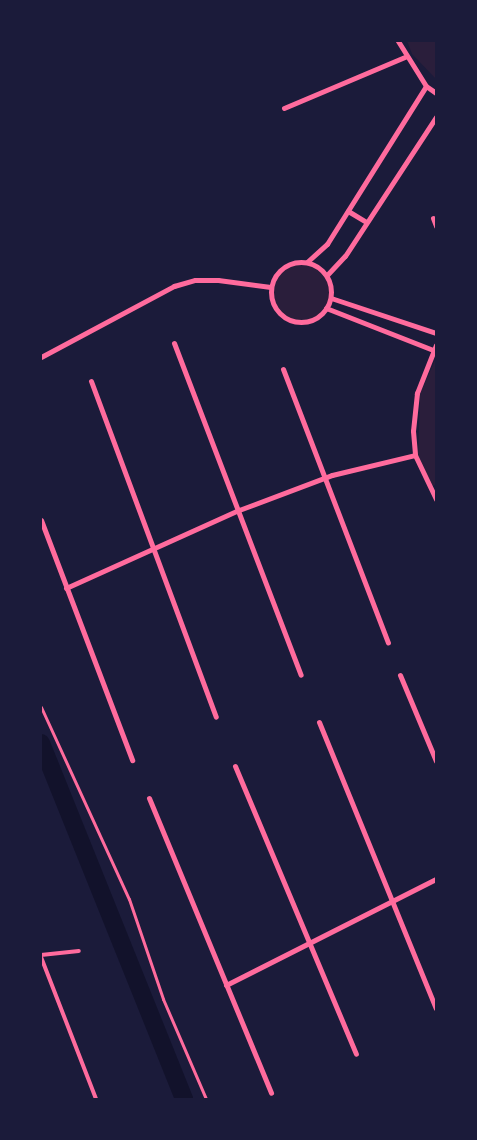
<!DOCTYPE html>
<style>
body{margin:0}
#map{position:relative;width:477px;height:1140px;overflow:hidden;background:#1b1b3a;font-family:Mulish,sans-serif}
div>[style]{position:absolute}
.green>*{inset:0;background:#2a1e3b}
.round{border-radius:50%}
.canal>*{height:18px;margin:-9px;padding:0 9px;transform-origin:9px;border-radius:9px;background:#12122b}
.path>*{height:3px;margin:-1.5px;padding:0 1.5px;transform-origin:1.5px;border-radius:1.5px;background:#ff6b9d}
.service>*{height:4px;margin:-2px;padding:0 2px;transform-origin:2px;border-radius:2px;background:#ff6b9d}
.minor>*{height:5px;margin:-2.5px;padding:0 2.5px;transform-origin:2.5px;border-radius:2.5px;background:#ff6b9d}
.minor>.ring{margin:-2.5px;padding:0;box-sizing:content-box;background:none;border:5px solid #ff6b9d;border-radius:50%}
span{translate:-50% -50%;white-space:nowrap;text-align:center;line-height:1.15;-webkit-text-stroke:5px #1b1b3a;paint-order:stroke}
.frame{position:absolute;inset:0;border:42px solid #1b1b3a;pointer-events:none}
</style>
<div id="map">
<div class="green">
<i style="clip-path:polygon(407px 41px,436px 41px,436px 79px,412px 54px)"></i>
<i class="round" style="left:271px;top:262px;width:60px;height:60px"></i>
<i style="clip-path:polygon(436px 358px,436px 485px,431px 486px,418px 459px,420px 394px)"></i>
</div>
<div class="canal">
<i style="left:41px;top:743px;width:384px;rotate:68.1deg"></i>
</div>
<div class="path">
<i style="left:41px;top:707px;width:211px;rotate:65.4deg"></i>
<i style="left:129px;top:899px;width:106px;rotate:71.2deg"></i>
<i style="left:163px;top:999px;width:109px;rotate:66.7deg"></i>
</div>
<div class="service">
<i style="left:41px;top:955px;width:38px;rotate:-6deg"></i>
<i style="left:41px;top:957px;width:152px;rotate:68.8deg"></i>
</div>
<div class="minor">
<i style="left:398px;top:41px;width:53px;rotate:58.1deg"></i>
<i style="left:426px;top:86px;width:12px;rotate:35deg"></i>
<i style="left:284px;top:108px;width:131px;rotate:-22.9deg"></i>
<i style="left:348px;top:211px;width:21px;rotate:31deg"></i>
<i style="left:433px;top:218px;width:9px;rotate:69deg"></i>
<i style="left:307px;top:262px;width:27px;rotate:-42deg"></i>
<i style="left:327px;top:244px;width:186px;rotate:-57.9deg"></i>
<i class="ring" style="left:271px;top:262px;width:55px;height:55px"></i>
<i style="left:327px;top:275px;width:26px;rotate:-47deg"></i>
<i style="left:345px;top:256px;width:166px;rotate:-56.8deg"></i>
<i style="left:331px;top:298px;width:111px;rotate:18.4deg"></i>
<i style="left:326px;top:308px;width:115px;rotate:21.4deg"></i>
<i style="left:174px;top:343px;width:355px;rotate:69.1deg"></i>
<i style="left:436px;top:345px;width:52px;rotate:111.6deg"></i>
<i style="left:417px;top:393px;width:38px;rotate:96deg"></i>
<i style="left:413px;top:431px;width:24px;rotate:85deg"></i>
<i style="left:415px;top:455px;width:49px;rotate:64.5deg"></i>
<i style="left:41px;top:357px;width:151px;rotate:-28.1deg"></i>
<i style="left:174px;top:286px;width:22px;rotate:-16deg"></i>
<i style="left:195px;top:280px;width:23px"></i>
<i style="left:218px;top:280px;width:53px;rotate:7.5deg"></i>
<i style="left:283px;top:369px;width:293px;rotate:69deg"></i>
<i style="left:91px;top:381px;width:358px;rotate:69.6deg"></i>
<i style="left:41px;top:520px;width:257px;rotate:69.2deg"></i>
<i style="left:66px;top:588px;width:190px;rotate:-24.3deg"></i>
<i style="left:239px;top:510px;width:99px;rotate:-20.6deg"></i>
<i style="left:332px;top:475px;width:85px;rotate:-13.5deg"></i>
<i style="left:400px;top:675px;width:93px;rotate:67.3deg"></i>
<i style="left:319px;top:722px;width:309px;rotate:67.8deg"></i>
<i style="left:235px;top:766px;width:312px;rotate:67.2deg"></i>
<i style="left:149px;top:798px;width:319px;rotate:67.5deg"></i>
<i style="left:226px;top:985px;width:235px;rotate:-26.8deg"></i>
</div>
<div class="frame"></div>
</div>
